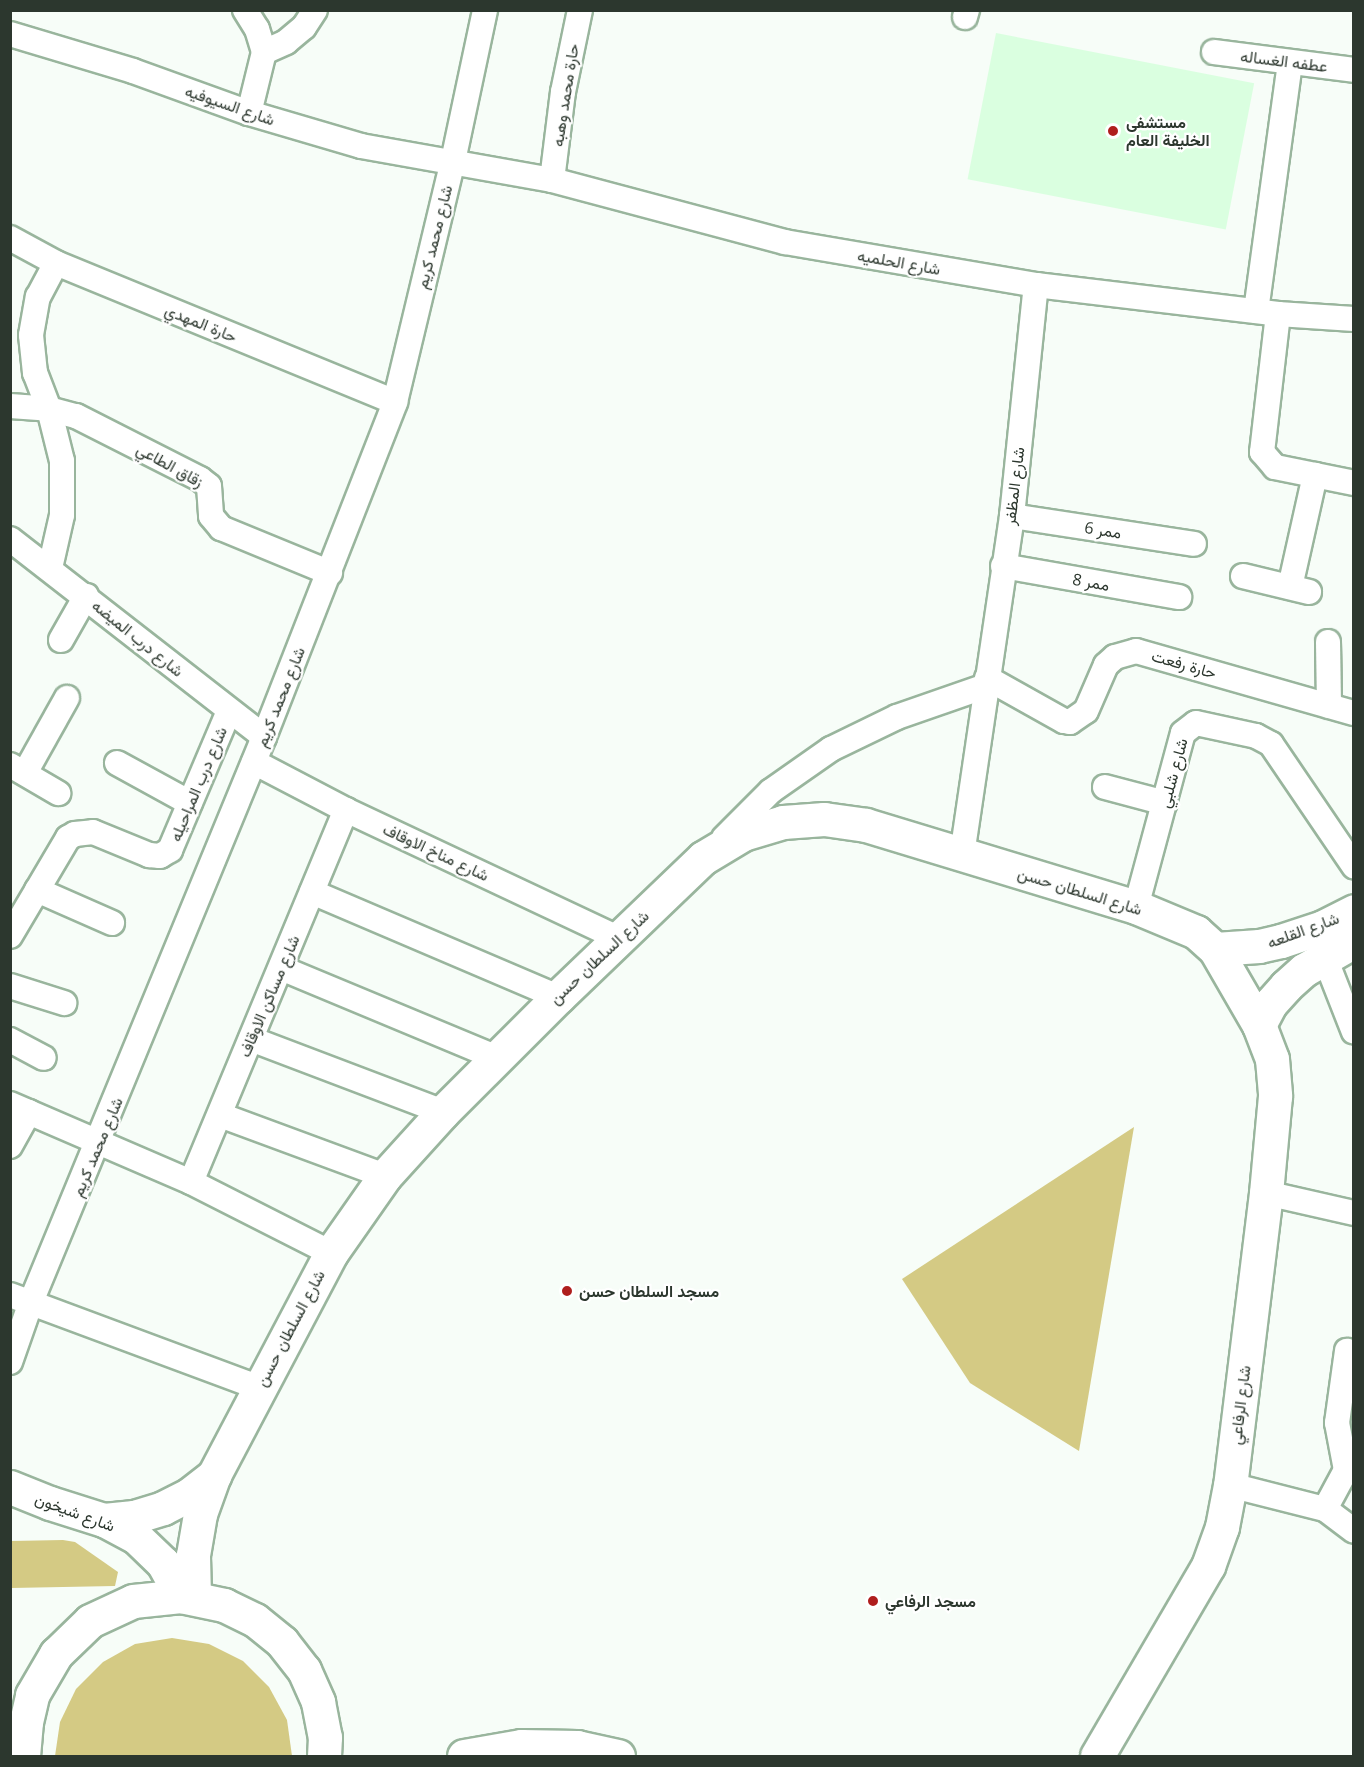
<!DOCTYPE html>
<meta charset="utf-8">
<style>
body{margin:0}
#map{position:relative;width:1364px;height:1767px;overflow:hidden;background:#f7fdf8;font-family:"Open Sans",Vazirmatn,sans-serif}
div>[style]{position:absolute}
.built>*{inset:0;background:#daffe0;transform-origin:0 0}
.green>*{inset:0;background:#d4ca84}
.roads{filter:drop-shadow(2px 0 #99b59d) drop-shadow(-2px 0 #99b59d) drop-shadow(0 2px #99b59d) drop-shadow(0 -2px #99b59d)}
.street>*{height:24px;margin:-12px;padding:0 12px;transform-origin:12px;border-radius:12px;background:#fff}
.secondary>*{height:33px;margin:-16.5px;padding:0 16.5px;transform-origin:16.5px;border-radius:16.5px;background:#fff}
.dots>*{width:16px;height:16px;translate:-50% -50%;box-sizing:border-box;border:3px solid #fff;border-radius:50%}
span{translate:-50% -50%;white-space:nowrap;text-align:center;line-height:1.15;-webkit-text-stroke:4.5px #fff;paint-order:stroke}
.street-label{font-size:16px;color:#2c372e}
.poi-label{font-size:16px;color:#2c372e;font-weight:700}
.left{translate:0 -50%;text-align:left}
.frame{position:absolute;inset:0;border:12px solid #2c372e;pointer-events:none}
</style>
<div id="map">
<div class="built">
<i style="left:996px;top:33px;width:263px;height:149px;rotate:11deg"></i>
</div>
<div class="green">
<i style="clip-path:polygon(1134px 1127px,1079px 1451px,970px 1383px,902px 1279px)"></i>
<i style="clip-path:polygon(63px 1540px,75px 1542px,118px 1572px,115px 1586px,11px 1588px,11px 1541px)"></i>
<i style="clip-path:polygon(172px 1638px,209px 1644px,243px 1661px,269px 1687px,287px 1720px,292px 1756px,55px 1756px,60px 1722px,76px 1689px,103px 1662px,135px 1644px)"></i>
</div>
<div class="roads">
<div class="street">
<i style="left:245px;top:10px;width:22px;rotate:58deg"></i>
<i style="left:257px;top:29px;width:24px;rotate:73deg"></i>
<i style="left:264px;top:52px;width:63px;rotate:103.8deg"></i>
<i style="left:965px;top:17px;width:7px;rotate:-74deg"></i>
<i style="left:10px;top:34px;width:128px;rotate:16.7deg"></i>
<i style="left:133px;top:71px;width:123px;rotate:19.9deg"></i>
<i style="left:249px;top:113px;width:117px;rotate:16.4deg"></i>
<i style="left:361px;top:146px;width:194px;rotate:10.1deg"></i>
<i style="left:552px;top:180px;width:241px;rotate:14.9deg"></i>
<i style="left:785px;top:242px;width:255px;rotate:9.7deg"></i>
<i style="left:1036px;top:285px;width:244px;rotate:6.8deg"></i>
<i style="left:1278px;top:314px;width:76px;rotate:3.8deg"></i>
<i style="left:264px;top:52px;width:24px;rotate:-24deg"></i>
<i style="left:286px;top:42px;width:23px;rotate:-40deg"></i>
<i style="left:304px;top:27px;width:20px;rotate:-57deg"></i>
<i style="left:1214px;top:52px;width:141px;rotate:7.3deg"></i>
<i style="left:552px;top:180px;width:89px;rotate:-82.9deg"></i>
<i style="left:563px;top:92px;width:84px;rotate:-78.3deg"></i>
<i style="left:10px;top:238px;width:52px;rotate:28.5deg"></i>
<i style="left:56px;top:263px;width:366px;rotate:22.3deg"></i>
<i style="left:1256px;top:311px;width:250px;rotate:-82.2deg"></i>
<i style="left:1278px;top:314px;width:139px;rotate:96.6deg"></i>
<i style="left:1262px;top:452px;width:20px;rotate:49deg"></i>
<i style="left:1275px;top:467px;width:81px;rotate:11.4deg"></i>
<i style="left:10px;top:406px;width:39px;rotate:4deg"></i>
<i style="left:49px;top:409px;width:28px;rotate:15deg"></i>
<i style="left:76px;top:416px;width:139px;rotate:26.9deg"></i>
<i style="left:200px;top:479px;width:11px;rotate:38deg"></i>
<i style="left:209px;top:486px;width:30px;rotate:86deg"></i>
<i style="left:211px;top:516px;width:16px;rotate:50deg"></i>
<i style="left:221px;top:528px;width:118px;rotate:22.4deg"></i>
<i style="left:1012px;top:516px;width:184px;rotate:8.7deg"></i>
<i style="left:10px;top:539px;width:322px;rotate:37.9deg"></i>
<i style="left:1003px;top:566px;width:179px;rotate:10deg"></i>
<i style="left:50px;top:568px;width:54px;rotate:-77.2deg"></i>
<i style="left:62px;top:515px;width:54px;rotate:-90deg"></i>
<i style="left:62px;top:461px;width:54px;rotate:-104deg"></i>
<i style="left:49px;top:409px;width:39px;rotate:-111deg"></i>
<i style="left:35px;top:373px;width:38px;rotate:-96deg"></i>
<i style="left:31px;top:335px;width:39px;rotate:-80deg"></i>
<i style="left:38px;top:297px;width:38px;rotate:-62deg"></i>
<i style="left:1243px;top:576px;width:68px;rotate:13.6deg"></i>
<i style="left:1290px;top:587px;width:115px;rotate:-77.4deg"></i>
<i style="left:61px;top:640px;width:51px;rotate:-60.4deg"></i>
<i style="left:1328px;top:642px;width:64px;rotate:89.1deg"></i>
<i style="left:987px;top:678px;width:88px;rotate:29.2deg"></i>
<i style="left:1064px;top:721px;width:6px;rotate:9deg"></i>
<i style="left:1070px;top:722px;width:19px;rotate:-35deg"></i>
<i style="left:1086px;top:711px;width:50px;rotate:-66.5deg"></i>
<i style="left:1106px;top:665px;width:12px;rotate:-42deg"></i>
<i style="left:1115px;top:657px;width:22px;rotate:-16deg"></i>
<i style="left:1136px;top:651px;width:227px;rotate:15.9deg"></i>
<i style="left:254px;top:762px;width:104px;rotate:27.6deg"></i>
<i style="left:346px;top:810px;width:303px;rotate:25.2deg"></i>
<i style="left:117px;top:763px;width:83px;rotate:28.7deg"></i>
<i style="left:10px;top:765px;width:56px;rotate:30.3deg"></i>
<i style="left:25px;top:773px;width:86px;rotate:-60.8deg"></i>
<i style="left:1105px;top:787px;width:62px;rotate:14.9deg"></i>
<i style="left:724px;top:838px;width:66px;rotate:-45deg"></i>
<i style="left:771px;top:791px;width:73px;rotate:-35deg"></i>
<i style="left:831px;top:749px;width:73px;rotate:-25.9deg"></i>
<i style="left:897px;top:717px;width:94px;rotate:-19.2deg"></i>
<i style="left:962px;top:855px;width:343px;rotate:-81.6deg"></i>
<i style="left:1012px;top:516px;width:232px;rotate:-84.1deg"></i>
<i style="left:37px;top:890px;width:82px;rotate:23.7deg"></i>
<i style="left:312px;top:892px;width:267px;rotate:23.1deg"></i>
<i style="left:1136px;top:907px;width:180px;rotate:-74.9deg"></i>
<i style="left:1183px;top:733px;width:16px;rotate:-38deg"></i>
<i style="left:1196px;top:723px;width:61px;rotate:12.2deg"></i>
<i style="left:1256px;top:736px;width:17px;rotate:28deg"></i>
<i style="left:1271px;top:744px;width:148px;rotate:55.8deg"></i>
<i style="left:10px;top:936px;width:114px;rotate:-59.4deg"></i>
<i style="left:68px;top:838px;width:8px;rotate:-30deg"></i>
<i style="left:75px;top:834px;width:18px;rotate:-6deg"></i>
<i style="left:93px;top:832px;width:61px;rotate:22.3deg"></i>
<i style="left:149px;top:855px;width:11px;rotate:5deg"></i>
<i style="left:160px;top:856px;width:12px;rotate:-31deg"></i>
<i style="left:170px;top:850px;width:151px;rotate:-67deg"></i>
<i style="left:1325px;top:958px;width:79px;rotate:68.6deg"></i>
<i style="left:281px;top:968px;width:234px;rotate:22.6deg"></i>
<i style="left:10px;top:986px;width:57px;rotate:17.5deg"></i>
<i style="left:251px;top:1039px;width:205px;rotate:20.8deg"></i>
<i style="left:10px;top:1040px;width:38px;rotate:28deg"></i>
<i style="left:10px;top:1104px;width:197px;rotate:23.3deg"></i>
<i style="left:191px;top:1182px;width:157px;rotate:26.9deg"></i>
<i style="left:220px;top:1115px;width:176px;rotate:20.3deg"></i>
<i style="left:10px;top:1146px;width:39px;rotate:-61deg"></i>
<i style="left:191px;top:1182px;width:403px;rotate:-67.4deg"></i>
<i style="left:1266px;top:1193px;width:90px;rotate:12.8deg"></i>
<i style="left:10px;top:1295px;width:265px;rotate:20.4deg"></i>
<i style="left:10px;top:1362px;width:64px;rotate:-70.7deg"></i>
<i style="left:31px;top:1302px;width:611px;rotate:-67.59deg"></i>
<i style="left:264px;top:737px;width:360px;rotate:-68.6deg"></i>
<i style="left:395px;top:402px;width:248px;rotate:-76.5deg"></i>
<i style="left:453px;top:161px;width:154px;rotate:-78deg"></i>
<i style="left:1230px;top:1485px;width:98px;rotate:14.2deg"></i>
<i style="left:1325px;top:1509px;width:36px;rotate:37deg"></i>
<i style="left:1325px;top:1509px;width:44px;rotate:-61.7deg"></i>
<i style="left:1346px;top:1470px;width:48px;rotate:-100.8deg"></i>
<i style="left:1337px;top:1423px;width:73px;rotate:-82.1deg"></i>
</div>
<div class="secondary">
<i style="left:1215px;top:949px;width:44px;rotate:-3.9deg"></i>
<i style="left:1259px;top:946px;width:23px;rotate:-13deg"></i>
<i style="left:1281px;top:941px;width:44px;rotate:-18.4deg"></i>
<i style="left:1323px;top:927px;width:35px;rotate:-27deg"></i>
<i style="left:1259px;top:1025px;width:24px;rotate:-62deg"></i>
<i style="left:1270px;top:1004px;width:24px;rotate:-48deg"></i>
<i style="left:1286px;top:986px;width:24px;rotate:-42deg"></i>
<i style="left:1304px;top:970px;width:58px;rotate:-30.1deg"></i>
<i style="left:10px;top:1487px;width:43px;rotate:21.8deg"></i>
<i style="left:50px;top:1503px;width:57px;rotate:17.5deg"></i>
<i style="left:104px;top:1520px;width:36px;rotate:28deg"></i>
<i style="left:136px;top:1537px;width:37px;rotate:44deg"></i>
<i style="left:163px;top:1563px;width:38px;rotate:61deg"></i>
<i style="left:104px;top:1520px;width:30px;rotate:-6deg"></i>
<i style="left:134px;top:1517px;width:30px;rotate:-17deg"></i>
<i style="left:163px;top:1508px;width:30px;rotate:-27deg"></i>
<i style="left:190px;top:1494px;width:31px;rotate:-38deg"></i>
<i style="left:194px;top:1597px;width:42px;rotate:-91.4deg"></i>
<i style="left:193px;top:1555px;width:42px;rotate:-80.3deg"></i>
<i style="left:200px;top:1514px;width:41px;rotate:-70.3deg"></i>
<i style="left:214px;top:1475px;width:251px;rotate:-62.2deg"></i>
<i style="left:331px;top:1253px;width:94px;rotate:-55deg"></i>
<i style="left:385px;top:1176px;width:86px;rotate:-47.8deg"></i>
<i style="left:443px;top:1112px;width:163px;rotate:-45deg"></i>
<i style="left:558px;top:997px;width:201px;rotate:-43.8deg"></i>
<i style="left:703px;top:858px;width:47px;rotate:-31deg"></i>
<i style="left:743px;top:834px;width:42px;rotate:-16.7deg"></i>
<i style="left:783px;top:822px;width:41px;rotate:-4.2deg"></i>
<i style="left:824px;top:819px;width:42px;rotate:8.1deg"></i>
<i style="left:866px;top:825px;width:282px;rotate:16.9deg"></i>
<i style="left:1136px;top:907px;width:65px;rotate:22.6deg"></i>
<i style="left:1196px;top:932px;width:25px;rotate:42deg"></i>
<i style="left:1215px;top:949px;width:88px;rotate:59.9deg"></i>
<i style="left:1259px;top:1025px;width:36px;rotate:69deg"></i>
<i style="left:1272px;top:1059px;width:37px;rotate:85deg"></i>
<i style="left:1275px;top:1096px;width:97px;rotate:95.3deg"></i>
<i style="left:1266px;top:1193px;width:294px;rotate:97deg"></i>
<i style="left:1230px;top:1485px;width:43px;rotate:100.8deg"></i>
<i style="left:1222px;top:1527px;width:41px;rotate:109.7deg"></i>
<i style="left:1208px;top:1566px;width:220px;rotate:120.3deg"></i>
<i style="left:23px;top:1756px;width:34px;rotate:-85deg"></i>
<i style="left:26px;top:1722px;width:28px;rotate:-77deg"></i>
<i style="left:32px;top:1695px;width:48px;rotate:-59.7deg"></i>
<i style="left:56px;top:1654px;width:47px;rotate:-44.1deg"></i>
<i style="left:90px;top:1621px;width:47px;rotate:-24.9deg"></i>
<i style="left:133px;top:1601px;width:48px;rotate:-5.9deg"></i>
<i style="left:181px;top:1596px;width:44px;rotate:11.8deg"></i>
<i style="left:224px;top:1605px;width:34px;rotate:26deg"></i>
<i style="left:255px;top:1620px;width:35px;rotate:39deg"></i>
<i style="left:282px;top:1642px;width:36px;rotate:52deg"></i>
<i style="left:304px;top:1670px;width:35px;rotate:66deg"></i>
<i style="left:318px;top:1702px;width:36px;rotate:79deg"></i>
<i style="left:325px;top:1737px;width:19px;rotate:93deg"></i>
<i style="left:464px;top:1756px;width:58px;rotate:-10deg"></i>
<i style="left:521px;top:1746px;width:56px;rotate:1deg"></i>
<i style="left:577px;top:1747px;width:42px;rotate:12.4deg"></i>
</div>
</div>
<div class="dots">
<i style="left:1113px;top:131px;background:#af1e1d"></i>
<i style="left:567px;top:1291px;background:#af1e1d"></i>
<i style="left:873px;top:1601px;background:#af1e1d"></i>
</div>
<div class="street-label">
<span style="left:1284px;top:61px;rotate:7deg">عطفه الغساله</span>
<span style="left:565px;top:95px;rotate:-81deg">حارة محمد وهبه</span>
<span style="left:230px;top:105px;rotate:19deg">شارع السيوفيه</span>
<span style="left:434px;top:237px;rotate:-76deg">شارع محمد كريم</span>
<span style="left:899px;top:262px;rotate:10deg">شارع الحلميه</span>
<span style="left:201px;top:323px;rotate:22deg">حارة المهدي</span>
<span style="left:170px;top:465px;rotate:29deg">زقاق الطاعي</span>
<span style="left:1014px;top:486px;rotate:-83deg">شارع المظفر</span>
<span style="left:1103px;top:530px;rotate:9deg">ممر 6</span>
<span style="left:1091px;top:582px;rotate:10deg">ممر 8</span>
<span style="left:138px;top:638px;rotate:39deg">شارع درب الميضه</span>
<span style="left:1184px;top:664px;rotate:16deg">حارة رفعت</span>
<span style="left:280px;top:697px;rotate:-68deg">شارع محمد كريم</span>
<span style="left:1173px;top:773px;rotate:-75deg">شارع شلبي</span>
<span style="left:198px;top:784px;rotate:-67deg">شارع درب المراحيله</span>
<span style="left:436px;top:852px;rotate:25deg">شارع مناخ الاوقاف</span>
<span style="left:1080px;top:891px;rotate:17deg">شارع السلطان حسن</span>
<span style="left:1303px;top:930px;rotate:-20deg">شارع القلعه</span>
<span style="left:599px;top:957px;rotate:-43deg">شارع السلطان حسن</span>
<span style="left:269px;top:996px;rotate:-67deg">شارع مساكن الاوقاف</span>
<span style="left:97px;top:1147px;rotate:-67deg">شارع محمد كريم</span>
<span style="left:290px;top:1328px;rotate:-62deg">شارع السلطان حسن</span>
<span style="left:1240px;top:1405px;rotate:-83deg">شارع الرفاعي</span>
<span style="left:75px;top:1512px;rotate:20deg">شارع شيخون</span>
</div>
<div class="poi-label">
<span class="left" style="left:1126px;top:131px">مستشفى<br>الخليفة العام</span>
<span class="left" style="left:579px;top:1291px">مسجد السلطان حسن</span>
<span class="left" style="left:885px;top:1601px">مسجد الرفاعي</span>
</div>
<div class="frame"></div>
</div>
